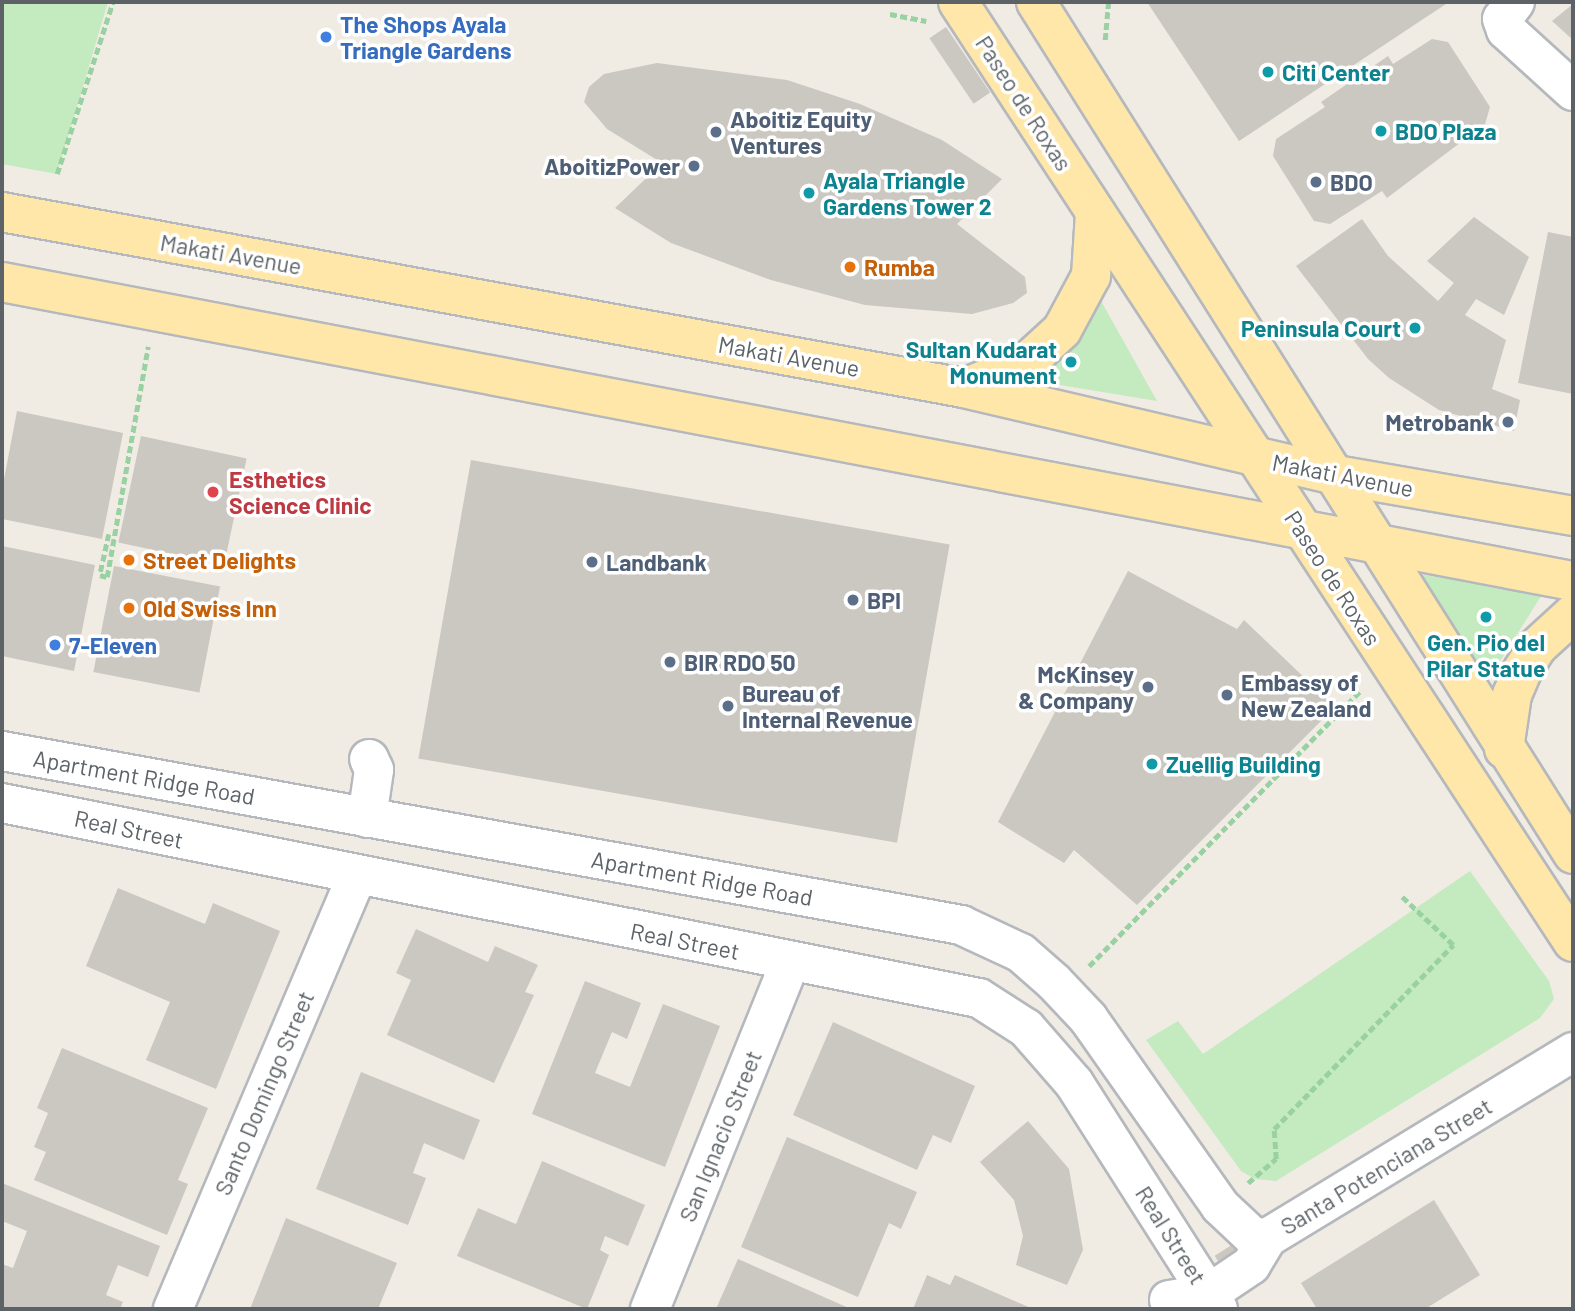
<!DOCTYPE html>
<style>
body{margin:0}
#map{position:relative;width:1575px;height:1311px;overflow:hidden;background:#f0ece4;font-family:Barlow,sans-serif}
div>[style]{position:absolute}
.green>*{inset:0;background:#c4eabf}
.building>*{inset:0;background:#cbc7c1;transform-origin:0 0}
.path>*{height:4.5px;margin-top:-2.25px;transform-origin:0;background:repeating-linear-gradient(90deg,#9ad1a2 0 7px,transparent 0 10.5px)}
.roads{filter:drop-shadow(2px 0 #b5b8bc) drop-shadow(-2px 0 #b5b8bc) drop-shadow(0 2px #b5b8bc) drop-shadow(0 -2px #b5b8bc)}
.minor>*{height:38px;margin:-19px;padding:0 19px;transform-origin:19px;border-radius:19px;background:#fff}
.major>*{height:38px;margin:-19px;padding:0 19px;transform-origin:19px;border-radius:19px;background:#ffe7aa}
.dots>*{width:19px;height:19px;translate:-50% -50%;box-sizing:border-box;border:4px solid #fff;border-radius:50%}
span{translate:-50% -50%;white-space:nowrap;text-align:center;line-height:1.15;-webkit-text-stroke:7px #fff;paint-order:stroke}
.shop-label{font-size:23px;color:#366cbe;font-weight:700}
.left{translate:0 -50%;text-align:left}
.culture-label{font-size:23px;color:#0d838f;font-weight:700}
.right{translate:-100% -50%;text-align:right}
.street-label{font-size:23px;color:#5c6266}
.service-label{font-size:23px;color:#4e5e75;font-weight:700}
.food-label{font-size:23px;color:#c56008;font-weight:700}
.health-label{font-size:23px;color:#be3a42;font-weight:700}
.frame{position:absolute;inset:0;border:4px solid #5c6266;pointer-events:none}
</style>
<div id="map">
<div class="green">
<i style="clip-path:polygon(2px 2px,108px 2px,57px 174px,2px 164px)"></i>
<i style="clip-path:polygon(1096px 292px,1157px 401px,1017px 378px)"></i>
<i style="clip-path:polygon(1418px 574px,1543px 593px,1487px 682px)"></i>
<i style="clip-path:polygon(1470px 871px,1549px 981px,1554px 999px,1540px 1018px,1276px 1181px,1255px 1179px,1241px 1171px,1146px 1040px,1178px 1021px,1203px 1054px)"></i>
</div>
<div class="building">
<i style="clip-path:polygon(1147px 2px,1449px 2px,1239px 141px)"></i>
<i style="clip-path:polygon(1573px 4px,1573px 40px,1552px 21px)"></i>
<i style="left:946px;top:27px;width:79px;height:20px;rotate:56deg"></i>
<i style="clip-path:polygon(1432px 39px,1448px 42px,1490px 107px,1485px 124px,1387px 198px,1382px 191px,1330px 224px,1314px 221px,1273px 156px,1276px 139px,1325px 107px,1321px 102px,1388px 56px,1393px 64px)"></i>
<i style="clip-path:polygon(657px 63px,787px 80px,860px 104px,942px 140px,1002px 179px,957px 224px,1025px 277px,1027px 293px,1013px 303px,972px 314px,865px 305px,771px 280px,671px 243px,615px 208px,662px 163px,607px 129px,584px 102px,589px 87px,604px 74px)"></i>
<i style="clip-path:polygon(1474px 217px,1529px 257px,1504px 315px,1476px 299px,1465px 315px,1506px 340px,1492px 389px,1520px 400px,1514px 431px,1439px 410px,1389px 378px,1368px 359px,1296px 266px,1362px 219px,1388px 256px,1438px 301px,1454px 283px,1427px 261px)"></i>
<i style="clip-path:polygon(1548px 232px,1573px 237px,1573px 394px,1518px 383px)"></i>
<i style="clip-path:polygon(17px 411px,123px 433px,102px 539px,2px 519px,2px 490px)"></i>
<i style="left:141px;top:436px;width:108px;height:109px;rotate:12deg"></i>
<i style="left:471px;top:460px;width:486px;height:303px;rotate:10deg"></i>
<i style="clip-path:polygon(2px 546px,95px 565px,74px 671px,2px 656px)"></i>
<i style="left:114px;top:566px;width:108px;height:108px;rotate:11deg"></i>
<i style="clip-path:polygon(1128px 571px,1237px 629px,1244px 620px,1335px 707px,1137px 905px,1074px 850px,1064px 863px,998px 822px)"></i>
<i style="clip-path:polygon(118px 888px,205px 924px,213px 903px,280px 931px,216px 1089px,146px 1060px,170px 1002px,86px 966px)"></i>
<i style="clip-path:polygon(416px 929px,488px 962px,495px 946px,538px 965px,525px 992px,534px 995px,494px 1083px,387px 1035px,411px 980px,396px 973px)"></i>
<i style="clip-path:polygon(585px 981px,641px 1003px,627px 1039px,612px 1032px,595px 1073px,630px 1087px,663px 1004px,720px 1026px,665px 1167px,532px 1114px)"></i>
<i style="clip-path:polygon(833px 1022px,975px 1086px,951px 1143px,933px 1135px,917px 1170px,793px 1115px)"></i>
<i style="clip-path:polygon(62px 1048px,208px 1108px,178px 1180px,188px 1184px,167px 1235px,34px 1180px,46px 1152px,34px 1147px,48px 1113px,37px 1108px)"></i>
<i style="clip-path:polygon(361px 1072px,480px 1120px,464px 1160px,424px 1143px,413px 1173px,426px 1178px,408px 1225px,316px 1189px)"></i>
<i style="clip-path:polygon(1028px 1121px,1069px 1169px,1083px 1250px,1067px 1285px,1016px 1265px,1023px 1236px,1014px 1200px,980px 1162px)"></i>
<i style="clip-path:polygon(787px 1137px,917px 1192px,901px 1229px,889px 1223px,858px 1297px,741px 1247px)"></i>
<i style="clip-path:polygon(542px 1161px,645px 1205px,628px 1246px,605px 1236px,600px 1250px,609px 1255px,587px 1309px,457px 1256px,478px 1208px,516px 1224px)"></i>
<i style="clip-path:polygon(2px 1183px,160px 1246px,148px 1277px,118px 1265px,106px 1295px,123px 1302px,120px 1309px,2px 1309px,2px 1264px,13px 1268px,27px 1231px,2px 1221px)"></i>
<i style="clip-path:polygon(1434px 1200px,1480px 1275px,1425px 1309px,1317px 1309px,1301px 1283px)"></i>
<i style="clip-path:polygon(286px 1218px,397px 1263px,378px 1309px,250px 1309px)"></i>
<i style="left:1235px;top:1243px;width:15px;height:24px;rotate:58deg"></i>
<i style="clip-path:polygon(738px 1259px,851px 1309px,716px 1309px)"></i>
<i style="clip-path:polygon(927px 1275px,950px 1285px,955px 1275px,1033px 1309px,913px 1309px)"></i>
</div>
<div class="path">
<i style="left:890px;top:14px;width:37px;rotate:11deg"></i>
<i style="left:1105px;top:40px;width:38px;rotate:-85deg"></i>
<i style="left:57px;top:174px;width:181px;rotate:-72deg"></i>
<i style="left:109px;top:534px;width:42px;rotate:102.4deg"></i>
<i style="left:100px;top:575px;width:7px;rotate:16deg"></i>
<i style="left:107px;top:577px;width:234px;rotate:-79.9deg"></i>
<i style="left:1089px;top:966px;width:385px;rotate:-45.4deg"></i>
<i style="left:1248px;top:1183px;width:37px;rotate:-41deg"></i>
<i style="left:1276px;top:1159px;width:30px;rotate:-94deg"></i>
<i style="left:1274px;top:1129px;width:257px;rotate:-45.8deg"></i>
<i style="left:1453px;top:945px;width:73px;rotate:-136.7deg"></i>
</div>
<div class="roads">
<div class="minor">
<i style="left:1515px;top:2px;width:21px;rotate:127deg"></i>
<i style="left:1502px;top:19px;width:12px;rotate:70deg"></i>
<i style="left:1506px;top:30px;width:91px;rotate:42.3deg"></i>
<i style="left:2px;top:751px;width:975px;rotate:10.28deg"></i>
<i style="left:961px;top:925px;width:66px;rotate:25deg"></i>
<i style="left:1021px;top:953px;width:44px;rotate:41.3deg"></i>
<i style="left:1054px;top:982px;width:50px;rotate:46.6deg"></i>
<i style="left:1088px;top:1018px;width:230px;rotate:54.9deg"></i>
<i style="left:1220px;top:1206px;width:45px;rotate:43.2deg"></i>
<i style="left:1253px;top:1237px;width:14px;rotate:4deg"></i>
<i style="left:2px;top:803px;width:996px;rotate:11.29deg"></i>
<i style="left:979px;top:998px;width:56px;rotate:32.6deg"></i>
<i style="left:1026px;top:1028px;width:73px;rotate:48.9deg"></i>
<i style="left:1074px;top:1083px;width:268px;rotate:57.5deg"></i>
<i style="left:367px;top:818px;width:49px;rotate:-81.7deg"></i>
<i style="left:374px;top:770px;width:12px;rotate:-114deg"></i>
<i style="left:1169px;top:1300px;width:39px;rotate:-9deg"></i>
<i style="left:1208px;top:1294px;width:52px;rotate:-34deg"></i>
<i style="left:1251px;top:1265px;width:31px;rotate:-59deg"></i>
<i style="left:1267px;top:1238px;width:358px;rotate:-31.3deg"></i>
<i style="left:173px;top:1309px;width:469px;rotate:-67deg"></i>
<i style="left:650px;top:1309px;width:374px;rotate:-68deg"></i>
</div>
<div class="major">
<i style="left:958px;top:2px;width:1123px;rotate:56.81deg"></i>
<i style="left:1036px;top:2px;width:1007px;rotate:57.78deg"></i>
<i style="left:2px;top:212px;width:978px;rotate:10.37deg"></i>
<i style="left:964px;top:388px;width:382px;rotate:13.2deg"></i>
<i style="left:1336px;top:475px;width:241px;rotate:9.8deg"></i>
<i style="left:2px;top:282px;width:1599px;rotate:10.78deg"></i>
<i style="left:964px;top:388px;width:66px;rotate:-21.5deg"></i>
<i style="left:1025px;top:364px;width:50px;rotate:-42.6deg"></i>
<i style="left:1062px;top:330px;width:61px;rotate:-61.8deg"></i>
<i style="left:1091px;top:276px;width:63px;rotate:-86.4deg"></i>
<i style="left:1504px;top:749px;width:55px;rotate:-81.6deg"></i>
<i style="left:1512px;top:695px;width:26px;rotate:-67deg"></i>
<i style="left:1522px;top:671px;width:28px;rotate:-58deg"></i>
<i style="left:1537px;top:647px;width:49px;rotate:-42.5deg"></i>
</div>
</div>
<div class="dots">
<i style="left:326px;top:37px;background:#3f7fe0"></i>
<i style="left:1268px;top:72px;background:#0f9aa8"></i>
<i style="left:1381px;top:131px;background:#0f9aa8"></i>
<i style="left:716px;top:132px;background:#5c6f8a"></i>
<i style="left:694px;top:166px;background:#5c6f8a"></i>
<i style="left:1316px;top:182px;background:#5c6f8a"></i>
<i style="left:809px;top:193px;background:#0f9aa8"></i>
<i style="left:850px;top:267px;background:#e8710a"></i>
<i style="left:1415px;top:328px;background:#0f9aa8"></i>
<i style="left:1071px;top:362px;background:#0f9aa8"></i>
<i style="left:1508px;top:422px;background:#5c6f8a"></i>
<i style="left:213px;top:492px;background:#e0444e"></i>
<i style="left:129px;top:560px;background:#e8710a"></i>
<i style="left:592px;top:562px;background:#5c6f8a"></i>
<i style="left:853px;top:600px;background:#5c6f8a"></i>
<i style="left:129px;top:608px;background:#e8710a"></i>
<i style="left:1486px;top:617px;background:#0f9aa8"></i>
<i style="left:55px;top:645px;background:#3f7fe0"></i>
<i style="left:670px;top:662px;background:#5c6f8a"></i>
<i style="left:1148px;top:687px;background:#5c6f8a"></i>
<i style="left:1227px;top:695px;background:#5c6f8a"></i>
<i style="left:728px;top:706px;background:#5c6f8a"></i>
<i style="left:1152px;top:764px;background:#0f9aa8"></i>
</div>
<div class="shop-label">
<span class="left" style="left:340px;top:37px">The Shops Ayala<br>Triangle Gardens</span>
<span class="left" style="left:69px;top:645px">7-Eleven</span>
</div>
<div class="culture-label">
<span class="left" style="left:1282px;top:72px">Citi Center</span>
<span class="left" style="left:1395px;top:131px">BDO Plaza</span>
<span class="left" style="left:823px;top:193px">Ayala Triangle<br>Gardens Tower 2</span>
<span class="right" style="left:1401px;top:328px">Peninsula Court</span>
<span class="right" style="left:1057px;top:362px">Sultan Kudarat<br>Monument</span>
<span style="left:1486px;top:655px">Gen. Pio del<br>Pilar Statue</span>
<span class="left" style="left:1166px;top:764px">Zuellig Building</span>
</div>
<div class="street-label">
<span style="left:1024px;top:103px;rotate:57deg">Paseo de Roxas</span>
<span style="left:231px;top:254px;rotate:10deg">Makati Avenue</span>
<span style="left:789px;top:356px;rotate:10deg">Makati Avenue</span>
<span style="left:1343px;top:475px;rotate:11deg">Makati Avenue</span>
<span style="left:1333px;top:578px;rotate:57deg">Paseo de Roxas</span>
<span style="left:144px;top:777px;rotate:10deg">Apartment Ridge Road</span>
<span style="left:129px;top:829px;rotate:12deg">Real Street</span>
<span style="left:702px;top:878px;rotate:10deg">Apartment Ridge Road</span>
<span style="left:685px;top:941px;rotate:11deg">Real Street</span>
<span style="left:264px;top:1093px;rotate:-67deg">Santo Domingo Street</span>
<span style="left:720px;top:1136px;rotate:-68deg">San Ignacio Street</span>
<span style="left:1386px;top:1166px;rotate:-31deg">Santa Potenciana Street</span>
<span style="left:1171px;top:1235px;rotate:58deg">Real Street</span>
</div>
<div class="service-label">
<span class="left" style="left:730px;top:132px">Aboitiz Equity<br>Ventures</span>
<span class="right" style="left:680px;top:166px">AboitizPower</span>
<span class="left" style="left:1330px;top:182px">BDO</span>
<span class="right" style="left:1494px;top:422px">Metrobank</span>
<span class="left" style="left:606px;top:562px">Landbank</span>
<span class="left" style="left:867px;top:600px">BPI</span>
<span class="left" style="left:684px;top:662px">BIR RDO 50</span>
<span class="right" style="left:1134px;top:687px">McKinsey<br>&amp; Company</span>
<span class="left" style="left:1241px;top:695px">Embassy of<br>New Zealand</span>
<span class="left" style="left:742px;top:706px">Bureau of<br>Internal Revenue</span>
</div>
<div class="food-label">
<span class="left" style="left:864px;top:267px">Rumba</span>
<span class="left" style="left:143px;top:560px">Street Delights</span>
<span class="left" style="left:143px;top:608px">Old Swiss Inn</span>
</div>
<div class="health-label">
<span class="left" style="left:229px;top:492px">Esthetics<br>Science Clinic</span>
</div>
<div class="frame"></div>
</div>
